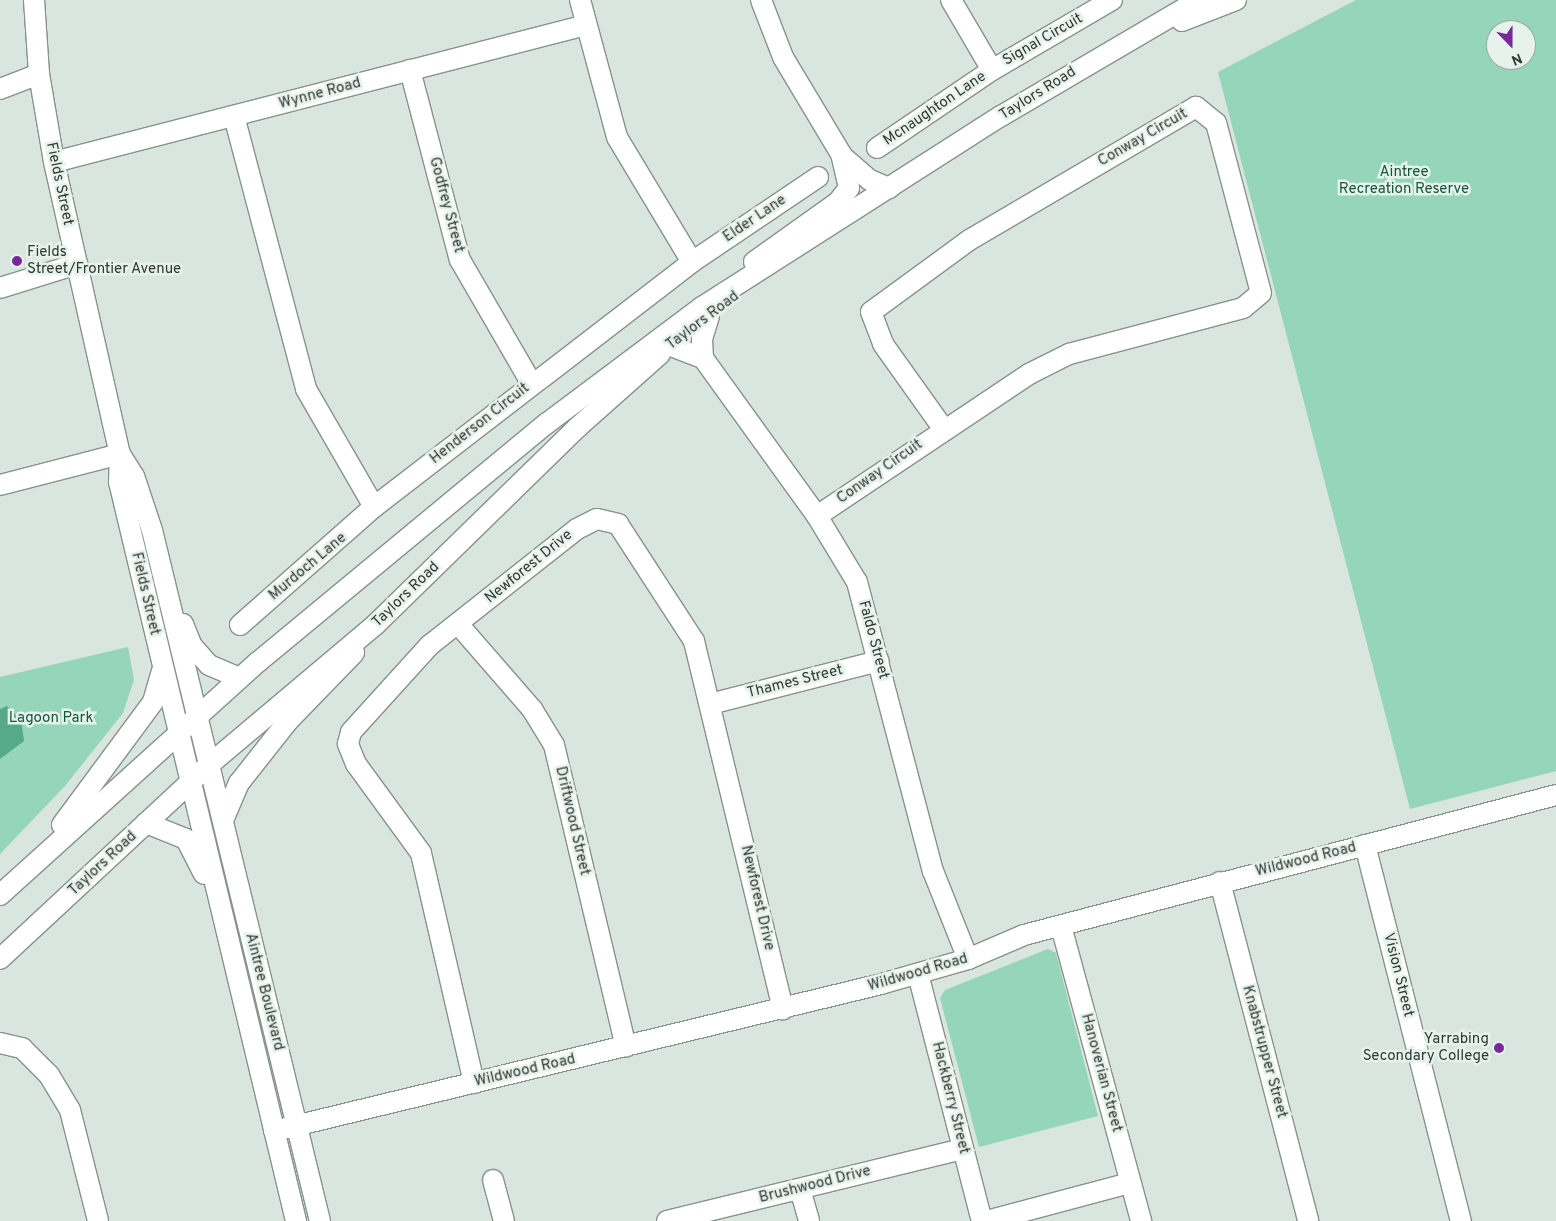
<!DOCTYPE html>
<style>
body{margin:0}
#map{position:relative;width:1556px;height:1221px;overflow:hidden;background:#d9e5df;font-family:Overpass,sans-serif}
div>[style]{position:absolute}
.green>*{inset:0;background:#95d5b9}
.water>*{inset:0;background:#56aa89}
.roads{filter:drop-shadow(1px 0 #87928c) drop-shadow(-1px 0 #87928c) drop-shadow(0 1px #87928c) drop-shadow(0 -1px #87928c)}
.minor>*{height:20px;margin:-10px;padding:0 10px;transform-origin:10px;border-radius:10px;background:#fff}
.dots>*{width:14px;height:14px;translate:-50% -50%;box-sizing:border-box;border:2px solid #e6f2ec;border-radius:50%}
span{translate:-50% -50%;white-space:nowrap;text-align:center;line-height:1.15;-webkit-text-stroke:5px #e6f2ec;paint-order:stroke}
.street-label{font-size:15px;color:#333735}
.park-label{font-size:15px;color:#135740}
.poi-label{font-size:15px;color:#333735}
.left{translate:0 -50%;text-align:left}
.right{translate:-100% -50%;text-align:right}
.north{position:absolute;left:1486px;top:20px;width:50px;height:50px;box-sizing:border-box;background:#e6f2ec;border:1px solid #9ea7a3;border-radius:50%;rotate:158deg;font-size:14px;font-weight:700;line-height:20px;text-align:center;color:#333735}
.north::after{content:'';display:block;margin:auto;width:18px;height:22px;background:#7a2797;clip-path:polygon(50% 0,100% 100%,50% 72%,0 100%)}
</style>
<div id="map">
<div class="green">
<i style="clip-path:polygon(evenodd,1356px 0,1556px 0,1556px 771px,1410px 809px,1218px 72px,1356px 0,1496px 30px,1526px 30px,1526px 60px,1496px 60px,1496px 30px)"></i>
<i style="clip-path:polygon(128px 647px,134px 680px,123px 713px,65px 786px,0 854px,0 677px)"></i>
<i style="clip-path:polygon(1048px 949px,1056px 953px,1098px 1116px,979px 1147px,940px 998px,945px 990px)"></i>
</div>
<div class="water">
<i style="clip-path:polygon(7px 706px,21px 720px,24px 741px,0 759px,0 709px)"></i>
</div>
<div class="roads">
<div class="minor">
<i style="left:34px;top:0;width:74px;rotate:86.1deg"></i>
<i style="left:39px;top:74px;width:89px;rotate:80.3deg"></i>
<i style="left:54px;top:162px;width:299px;rotate:77.3deg"></i>
<i style="left:120px;top:454px;width:28px;rotate:92deg"></i>
<i style="left:119px;top:482px;width:760px;rotate:76.53deg"></i>
<i style="left:951px;top:0;width:81px;rotate:59.6deg"></i>
<i style="left:992px;top:70px;width:139px;rotate:-30.3deg"></i>
<i style="left:1182px;top:21px;width:58px;rotate:-21.3deg"></i>
<i style="left:410px;top:70px;width:196px;rotate:75.3deg"></i>
<i style="left:460px;top:260px;width:143px;rotate:59.9deg"></i>
<i style="left:0;top:89px;width:42px;rotate:-21deg"></i>
<i style="left:234px;top:116px;width:282px;rotate:75.2deg"></i>
<i style="left:306px;top:389px;width:136px;rotate:60deg"></i>
<i style="left:374px;top:507px;width:401px;rotate:-37.6deg"></i>
<i style="left:692px;top:262px;width:146px;rotate:-121deg"></i>
<i style="left:617px;top:137px;width:142px;rotate:-105.1deg"></i>
<i style="left:877px;top:148px;width:139px;rotate:-34.1deg"></i>
<i style="left:842px;top:156px;width:37px;rotate:41deg"></i>
<i style="left:870px;top:180px;width:21px;rotate:23deg"></i>
<i style="left:54px;top:162px;width:549px;rotate:-14.44deg"></i>
<i style="left:692px;top:262px;width:152px;rotate:-34deg"></i>
<i style="left:754px;top:262px;width:103px;rotate:-35.5deg"></i>
<i style="left:838px;top:202px;width:18px;rotate:-52deg"></i>
<i style="left:849px;top:188px;width:35px;rotate:-103deg"></i>
<i style="left:841px;top:154px;width:113px;rotate:-120.9deg"></i>
<i style="left:783px;top:57px;width:61px;rotate:-111.1deg"></i>
<i style="left:0;top:288px;width:81px;rotate:-17.3deg"></i>
<i style="left:671px;top:346px;width:34px;rotate:21deg"></i>
<i style="left:703px;top:358px;width:195px;rotate:54.2deg"></i>
<i style="left:817px;top:516px;width:77px;rotate:58.8deg"></i>
<i style="left:857px;top:582px;width:299px;rotate:75.3deg"></i>
<i style="left:933px;top:871px;width:95px;rotate:68.3deg"></i>
<i style="left:703px;top:358px;width:19px;rotate:-93deg"></i>
<i style="left:702px;top:339px;width:24px;rotate:-73deg"></i>
<i style="left:120px;top:454px;width:26px;rotate:58deg"></i>
<i style="left:134px;top:476px;width:57px;rotate:71.6deg"></i>
<i style="left:152px;top:530px;width:711px;rotate:76.34deg"></i>
<i style="left:0;top:485px;width:124px;rotate:-14.5deg"></i>
<i style="left:817px;top:516px;width:255px;rotate:-33.8deg"></i>
<i style="left:1029px;top:374px;width:45px;rotate:-26.6deg"></i>
<i style="left:1069px;top:354px;width:180px;rotate:-14.8deg"></i>
<i style="left:1243px;top:308px;width:23px;rotate:-40deg"></i>
<i style="left:1261px;top:293px;width:176px;rotate:-104.8deg"></i>
<i style="left:1216px;top:123px;width:26px;rotate:-141deg"></i>
<i style="left:1196px;top:107px;width:264px;rotate:149.6deg"></i>
<i style="left:968px;top:241px;width:120px;rotate:143.8deg"></i>
<i style="left:871px;top:312px;width:34px;rotate:69deg"></i>
<i style="left:883px;top:344px;width:103px;rotate:54.5deg"></i>
<i style="left:183px;top:624px;width:24px;rotate:68deg"></i>
<i style="left:192px;top:646px;width:25px;rotate:48deg"></i>
<i style="left:209px;top:665px;width:33px;rotate:23deg"></i>
<i style="left:458px;top:624px;width:113px;rotate:49deg"></i>
<i style="left:532px;top:709px;width:42px;rotate:58.6deg"></i>
<i style="left:554px;top:745px;width:310px;rotate:76.6deg"></i>
<i style="left:240px;top:625px;width:179px;rotate:-41.4deg"></i>
<i style="left:710px;top:704px;width:174px;rotate:-14.3deg"></i>
<i style="left:224px;top:818px;width:38px;rotate:-67deg"></i>
<i style="left:239px;top:783px;width:79px;rotate:-51.7deg"></i>
<i style="left:288px;top:721px;width:95px;rotate:-45.9deg"></i>
<i style="left:146px;top:823px;width:43px;rotate:21.8deg"></i>
<i style="left:186px;top:839px;width:39px;rotate:63deg"></i>
<i style="left:62px;top:825px;width:153px;rotate:-53.5deg"></i>
<i style="left:153px;top:702px;width:32px;rotate:-74deg"></i>
<i style="left:1365px;top:845px;width:388px;rotate:75.7deg"></i>
<i style="left:1220px;top:882px;width:350px;rotate:75.4deg"></i>
<i style="left:0;top:895px;width:348px;rotate:-42.1deg"></i>
<i style="left:258px;top:662px;width:374px;rotate:-39.6deg"></i>
<i style="left:546px;top:424px;width:195px;rotate:-36.9deg"></i>
<i style="left:702px;top:307px;width:355px;rotate:-32.6deg"></i>
<i style="left:1001px;top:116px;width:229px;rotate:-30.4deg"></i>
<i style="left:1061px;top:926px;width:306px;rotate:74.8deg"></i>
<i style="left:0;top:959px;width:287px;rotate:-42.9deg"></i>
<i style="left:210px;top:764px;width:216px;rotate:-40.1deg"></i>
<i style="left:375px;top:625px;width:284px;rotate:-44.3deg"></i>
<i style="left:578px;top:427px;width:110px;rotate:-41.7deg"></i>
<i style="left:918px;top:974px;width:255px;rotate:75.5deg"></i>
<i style="left:0;top:1043px;width:23px;rotate:13deg"></i>
<i style="left:22px;top:1048px;width:38px;rotate:45deg"></i>
<i style="left:49px;top:1075px;width:41px;rotate:59deg"></i>
<i style="left:70px;top:1110px;width:114px;rotate:75.8deg"></i>
<i style="left:474px;top:1083px;width:236px;rotate:-103deg"></i>
<i style="left:421px;top:853px;width:110px;rotate:-126.1deg"></i>
<i style="left:356px;top:764px;width:22px;rotate:-112deg"></i>
<i style="left:348px;top:744px;width:12px;rotate:-76deg"></i>
<i style="left:351px;top:732px;width:118px;rotate:-47.8deg"></i>
<i style="left:430px;top:645px;width:187px;rotate:-38.3deg"></i>
<i style="left:577px;top:529px;width:22px;rotate:-27deg"></i>
<i style="left:597px;top:519px;width:22px;rotate:13deg"></i>
<i style="left:618px;top:524px;width:140px;rotate:57deg"></i>
<i style="left:694px;top:641px;width:379px;rotate:76.4deg"></i>
<i style="left:274px;top:1131px;width:625px;rotate:-13.61deg"></i>
<i style="left:881px;top:984px;width:91px;rotate:-16deg"></i>
<i style="left:968px;top:959px;width:61px;rotate:-23.2deg"></i>
<i style="left:1024px;top:935px;width:550px;rotate:-14.74deg"></i>
<i style="left:493px;top:1180px;width:42px;rotate:75deg"></i>
<i style="left:800px;top:1189px;width:33px;rotate:74deg"></i>
<i style="left:667px;top:1221px;width:305px;rotate:-13.7deg"></i>
<i style="left:987px;top:1221px;width:148px;rotate:-14.9deg"></i>
</div>
</div>
<div class="dots">
<i style="left:17px;top:261px;background:#7a2797"></i>
<i style="left:1499px;top:1048px;background:#7a2797"></i>
</div>
<div class="street-label">
<span style="left:1043px;top:40px;rotate:-30deg">Signal Circuit</span>
<span style="left:320px;top:94px;rotate:-15deg">Wynne Road</span>
<span style="left:1038px;top:94px;rotate:-32deg">Taylors Road</span>
<span style="left:935px;top:109px;rotate:-34deg">Mcnaughton Lane</span>
<span style="left:1143px;top:138px;rotate:-30deg">Conway Circuit</span>
<span style="left:59px;top:184px;rotate:78deg">Fields Street</span>
<span style="left:446px;top:205px;rotate:75deg">Godfrey Street</span>
<span style="left:755px;top:219px;rotate:-34deg">Elder Lane</span>
<span style="left:703px;top:321px;rotate:-37deg">Taylors Road</span>
<span style="left:480px;top:424px;rotate:-38deg">Henderson Circuit</span>
<span style="left:880px;top:472px;rotate:-35deg">Conway Circuit</span>
<span style="left:308px;top:567px;rotate:-40deg">Murdoch Lane</span>
<span style="left:529px;top:567px;rotate:-39deg">Newforest Drive</span>
<span style="left:145px;top:594px;rotate:77deg">Fields Street</span>
<span style="left:406px;top:595px;rotate:-44deg">Taylors Road</span>
<span style="left:873px;top:640px;rotate:75deg">Faldo Street</span>
<span style="left:795px;top:682px;rotate:-14deg">Thames Street</span>
<span style="left:572px;top:821px;rotate:77deg">Driftwood Street</span>
<span style="left:1306px;top:860px;rotate:-14deg">Wildwood Road</span>
<span style="left:103px;top:864px;rotate:-43deg">Taylors Road</span>
<span style="left:757px;top:898px;rotate:77deg">Newforest Drive</span>
<span style="left:918px;top:973px;rotate:-16deg">Wildwood Road</span>
<span style="left:1398px;top:975px;rotate:76deg">Vision Street</span>
<span style="left:264px;top:992px;rotate:76deg">Aintree Boulevard</span>
<span style="left:1264px;top:1052px;rotate:75deg">Knabstrupper Street</span>
<span style="left:525px;top:1071px;rotate:-13deg">Wildwood Road</span>
<span style="left:1101px;top:1073px;rotate:75deg">Hanoverian Street</span>
<span style="left:950px;top:1098px;rotate:76deg">Hackberry Street</span>
<span style="left:815px;top:1185px;rotate:-14deg">Brushwood Drive</span>
</div>
<div class="park-label">
<span style="left:1404px;top:181px">Aintree<br>Recreation Reserve</span>
<span style="left:51px;top:719px">Lagoon Park</span>
</div>
<div class="poi-label">
<span class="left" style="left:27px;top:261px">Fields<br>Street/Frontier Avenue</span>
<span class="right" style="left:1489px;top:1048px">Yarrabing<br>Secondary College</span>
</div>
<div class="north">N</div>
</div>
